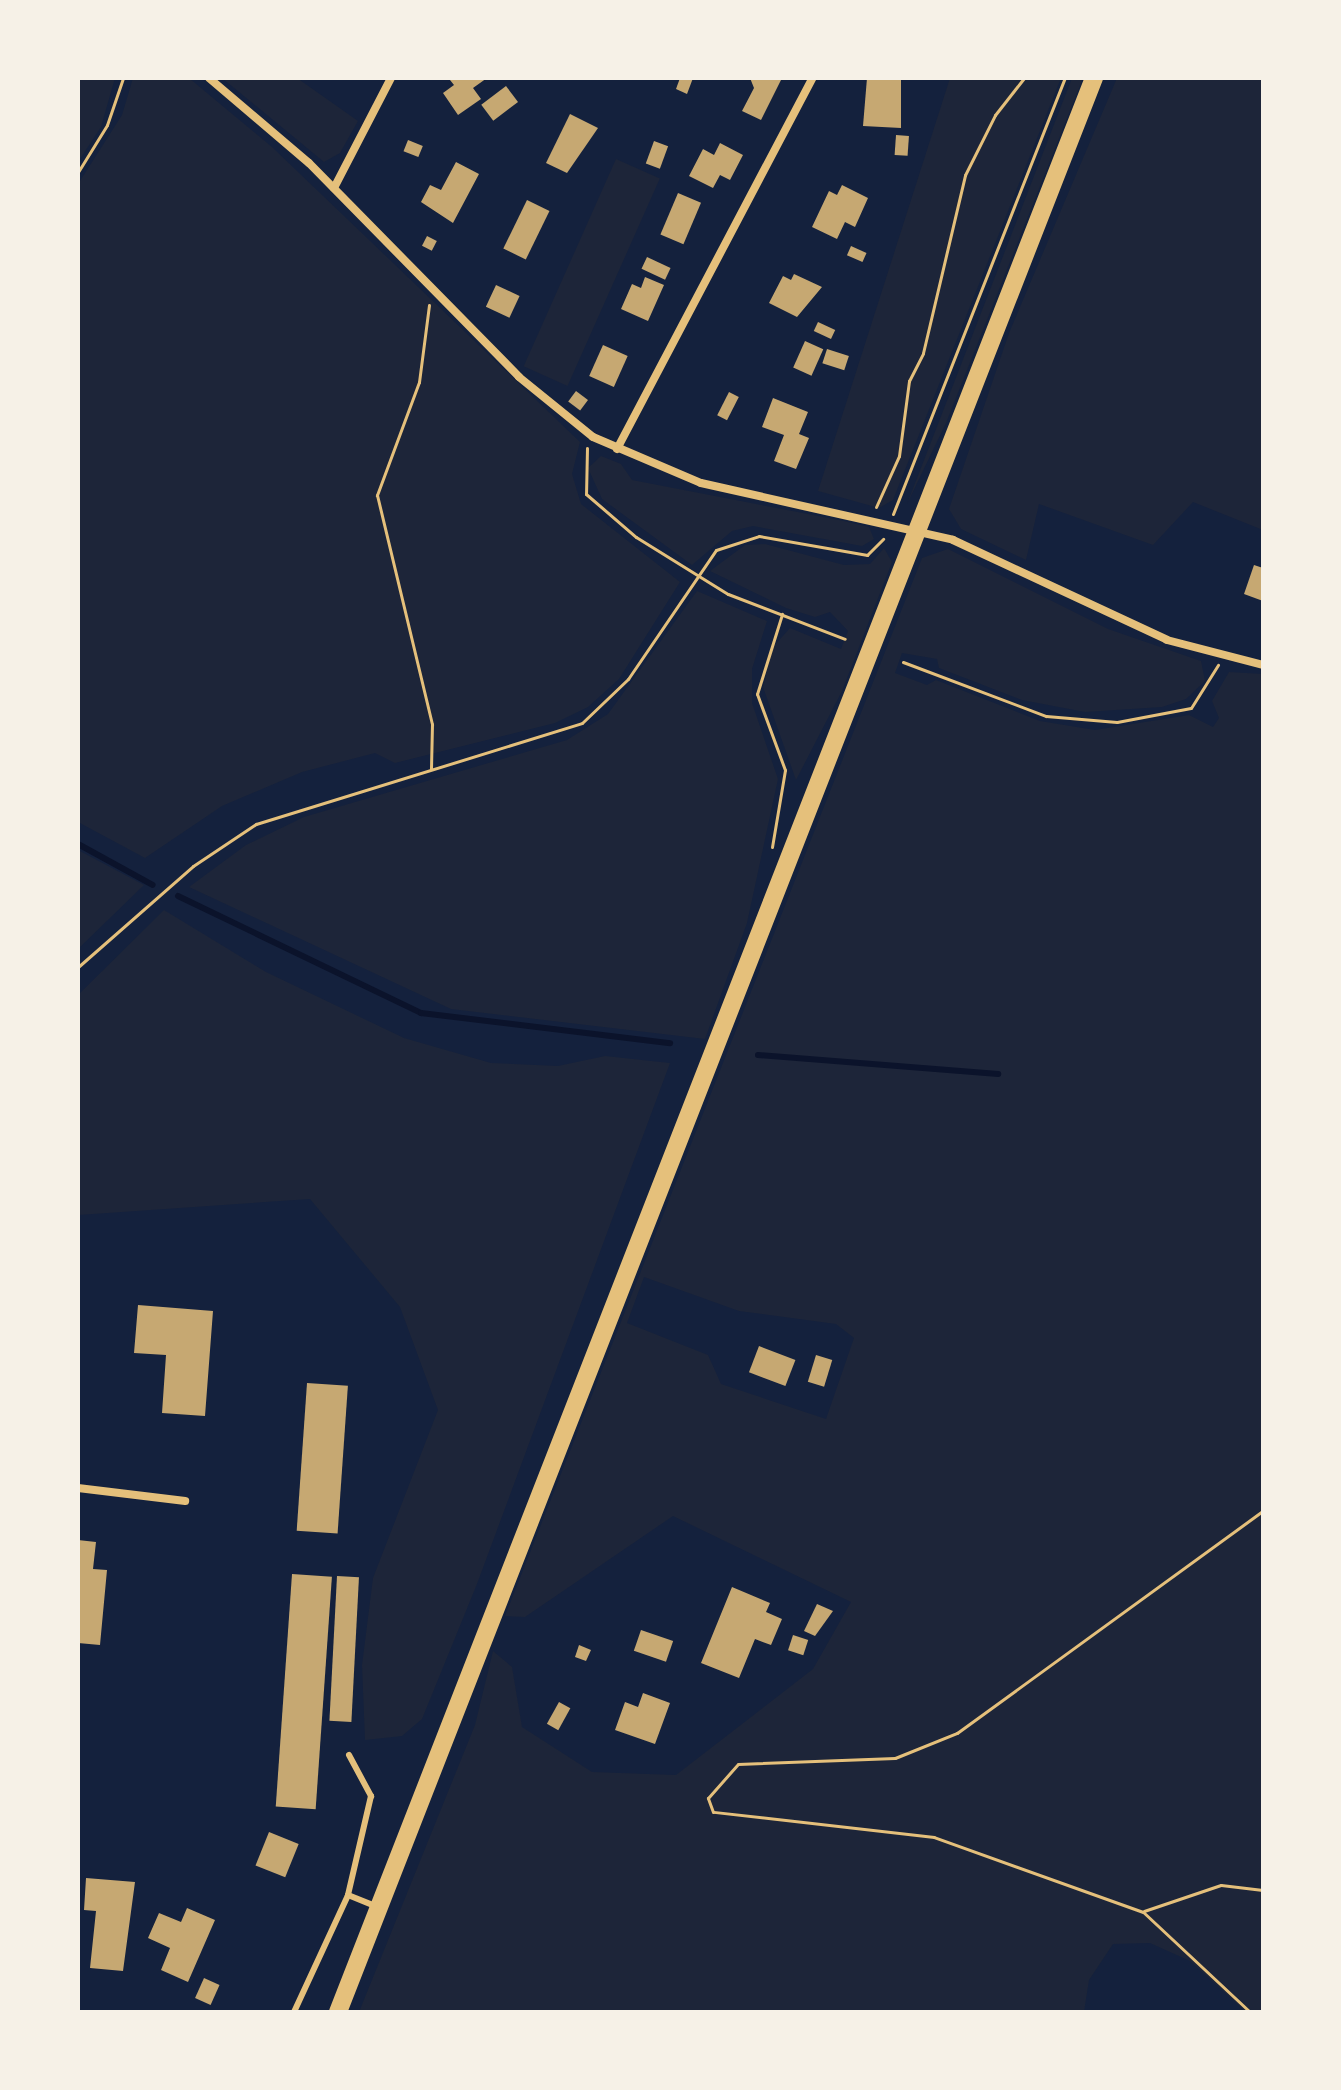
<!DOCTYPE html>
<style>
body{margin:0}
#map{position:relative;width:1341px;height:2090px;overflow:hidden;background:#14213d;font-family:"DejaVu Sans",sans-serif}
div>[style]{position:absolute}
.green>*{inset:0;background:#1d2539;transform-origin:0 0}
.stream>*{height:6px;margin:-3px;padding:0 3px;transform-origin:3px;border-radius:3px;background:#0b132b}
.building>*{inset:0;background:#c6a872;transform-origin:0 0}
.path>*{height:3px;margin:-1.5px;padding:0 1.5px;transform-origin:1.5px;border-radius:1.5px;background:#e5c07b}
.service>*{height:6px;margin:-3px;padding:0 3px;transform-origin:3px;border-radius:3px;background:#e5c07b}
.minor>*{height:8px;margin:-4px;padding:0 4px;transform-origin:4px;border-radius:4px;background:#e5c07b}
.primary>*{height:18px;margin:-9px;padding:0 9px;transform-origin:9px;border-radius:9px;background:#e5c07b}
span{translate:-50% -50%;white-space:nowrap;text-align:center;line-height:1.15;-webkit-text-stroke:8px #f6f1e7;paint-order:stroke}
.frame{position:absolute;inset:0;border:80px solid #f6f1e7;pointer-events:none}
</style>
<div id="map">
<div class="green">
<i style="clip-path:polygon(78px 78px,115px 78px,101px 127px,78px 162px)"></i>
<i style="clip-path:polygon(133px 78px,189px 78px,272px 147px,580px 442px,572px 474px,581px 504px,680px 582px,619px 679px,588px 707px,555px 723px,395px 763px,375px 753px,302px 772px,222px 806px,145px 858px,78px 822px,78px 184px,122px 115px)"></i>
<i style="clip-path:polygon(222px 78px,297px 78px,358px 121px,340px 153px,324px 162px)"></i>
<i style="clip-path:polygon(950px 78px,1061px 78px,893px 500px,879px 508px,818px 491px)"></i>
<i style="clip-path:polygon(1072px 78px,1083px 78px,946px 423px,907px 504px)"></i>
<i style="clip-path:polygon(1117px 78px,1263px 78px,1263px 530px,1193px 502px,1153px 545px,1039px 504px,1026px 560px,961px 529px,949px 509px,1009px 333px)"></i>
<i style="left:616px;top:159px;width:48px;height:227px;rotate:24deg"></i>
<i style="clip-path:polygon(601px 456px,621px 464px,632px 480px,844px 521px,869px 527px,874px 539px,862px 546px,753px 526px,732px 531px,692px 565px,602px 499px,588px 468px)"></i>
<i style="clip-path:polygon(765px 544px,844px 565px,870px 564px,884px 548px,892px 562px,842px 691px,796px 780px,763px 687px,773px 647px,790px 628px,841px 649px,848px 631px,830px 612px,815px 617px,786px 608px,710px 571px,745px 545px)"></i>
<i style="clip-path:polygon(evenodd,948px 549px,1108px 629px,1201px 661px,1205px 681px,1186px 699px,1162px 707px,1085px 712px,1022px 700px,939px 668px,937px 659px,902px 653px,895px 673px,927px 685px,936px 680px,1040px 721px,1095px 730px,1189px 715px,1213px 727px,1219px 718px,1212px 701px,1229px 672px,1263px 674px,1263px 2012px,1246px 2012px,1190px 1961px,1150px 1943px,1113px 1944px,1089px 1980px,1084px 2012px,359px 2012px,475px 1725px,493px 1651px,512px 1667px,522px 1727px,592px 1772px,676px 1775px,813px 1669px,851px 1602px,673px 1516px,525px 1617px,505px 1616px,922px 558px,948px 549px,644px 1277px,739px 1311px,836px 1324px,854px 1338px,826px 1419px,721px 1384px,708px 1355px,627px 1323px,644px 1277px)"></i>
<i style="clip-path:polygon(697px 591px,767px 621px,752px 669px,752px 703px,778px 779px,747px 923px,705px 1039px,451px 1009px,189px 887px,246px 845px,304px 817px,567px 740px,608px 714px)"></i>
<i style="clip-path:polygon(78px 850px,144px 885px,78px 949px)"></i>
<i style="clip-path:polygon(164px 910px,266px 972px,404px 1038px,491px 1063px,558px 1066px,605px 1056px,670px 1063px,477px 1584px,422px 1719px,402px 1736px,365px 1740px,362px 1665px,373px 1578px,438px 1410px,400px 1307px,310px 1199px,78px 1215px,78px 995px)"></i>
</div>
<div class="stream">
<i style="left:78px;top:844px;width:85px;rotate:28.7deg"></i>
<i style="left:178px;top:896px;width:270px;rotate:25.7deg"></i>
<i style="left:421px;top:1013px;width:251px;rotate:6.9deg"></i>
<i style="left:758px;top:1055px;width:241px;rotate:4.5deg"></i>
</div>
<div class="building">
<i style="clip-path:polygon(487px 78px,473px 88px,481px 99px,458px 115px,443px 93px,454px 85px,450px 80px)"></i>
<i style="clip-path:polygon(680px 78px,693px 78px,687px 94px,676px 89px)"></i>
<i style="clip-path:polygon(750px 78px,782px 78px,761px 120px,742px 111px,754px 88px)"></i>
<i style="clip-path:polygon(867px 78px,901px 78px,901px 128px,863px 126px)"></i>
<i style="left:506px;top:86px;width:20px;height:31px;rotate:53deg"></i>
<i style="clip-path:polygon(570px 114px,598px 128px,567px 173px,546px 163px)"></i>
<i style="left:896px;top:135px;width:13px;height:20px;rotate:4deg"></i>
<i style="left:408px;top:140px;width:16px;height:12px;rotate:22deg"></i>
<i style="left:654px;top:141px;width:15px;height:24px;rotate:20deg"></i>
<i style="clip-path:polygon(720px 143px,743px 155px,730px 180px,720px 175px,713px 188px,689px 176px,703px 149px,714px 155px)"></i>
<i style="clip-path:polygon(456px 162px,479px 174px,453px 223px,421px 202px,430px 185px,441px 190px)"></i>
<i style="clip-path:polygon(842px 185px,868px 198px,855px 227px,845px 222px,837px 239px,812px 227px,829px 191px,837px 195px)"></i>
<i style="left:678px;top:193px;width:25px;height:45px;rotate:23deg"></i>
<i style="left:527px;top:200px;width:25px;height:54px;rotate:26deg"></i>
<i style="left:427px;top:236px;width:11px;height:11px;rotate:27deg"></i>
<i style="left:851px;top:246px;width:17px;height:10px;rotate:24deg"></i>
<i style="left:647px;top:257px;width:26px;height:13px;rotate:25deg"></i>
<i style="clip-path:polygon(794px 274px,822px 287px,797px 317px,769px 303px,783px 276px,791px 280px)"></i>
<i style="clip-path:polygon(645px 277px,664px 285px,648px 321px,621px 309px,632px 284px,641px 288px)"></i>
<i style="left:496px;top:285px;width:26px;height:24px;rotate:25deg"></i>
<i style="left:818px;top:322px;width:19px;height:10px;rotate:25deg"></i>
<i style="left:805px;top:341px;width:20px;height:29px;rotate:24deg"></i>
<i style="left:603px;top:345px;width:27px;height:34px;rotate:24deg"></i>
<i style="left:827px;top:349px;width:23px;height:15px;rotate:18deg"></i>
<i style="left:576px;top:391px;width:15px;height:13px;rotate:37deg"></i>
<i style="left:729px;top:392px;width:11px;height:26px;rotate:27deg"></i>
<i style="clip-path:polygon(773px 398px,808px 412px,799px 434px,809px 438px,796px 469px,774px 461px,784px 435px,762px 427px)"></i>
<i style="clip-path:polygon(1254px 565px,1263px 568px,1263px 601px,1244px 594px)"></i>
<i style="clip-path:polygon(138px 1305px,213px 1311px,205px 1416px,162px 1413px,166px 1355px,134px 1353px)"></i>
<i style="left:759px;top:1346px;width:39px;height:28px;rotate:21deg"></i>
<i style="left:816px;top:1355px;width:17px;height:28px;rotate:17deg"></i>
<i style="left:307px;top:1383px;width:41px;height:148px;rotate:4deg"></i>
<i style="clip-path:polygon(78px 1540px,96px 1542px,93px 1569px,107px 1570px,100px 1645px,78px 1643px)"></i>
<i style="left:292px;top:1574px;width:40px;height:233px;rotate:4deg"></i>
<i style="left:337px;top:1576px;width:22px;height:145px;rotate:3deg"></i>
<i style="clip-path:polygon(732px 1587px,770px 1603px,766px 1612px,782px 1619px,771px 1645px,755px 1639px,739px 1678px,701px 1663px)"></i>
<i style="clip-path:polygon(817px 1604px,833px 1611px,815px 1636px,804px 1631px)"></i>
<i style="left:641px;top:1630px;width:34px;height:22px;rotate:19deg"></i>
<i style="left:793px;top:1635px;width:16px;height:16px;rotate:18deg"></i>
<i style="clip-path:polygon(579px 1645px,591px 1650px,586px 1661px,575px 1657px)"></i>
<i style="clip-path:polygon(643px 1693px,670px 1703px,655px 1744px,615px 1730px,625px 1702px,638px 1707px)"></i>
<i style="left:559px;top:1702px;width:13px;height:25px;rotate:29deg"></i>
<i style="left:269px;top:1832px;width:32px;height:36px;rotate:22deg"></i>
<i style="clip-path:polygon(86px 1878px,135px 1882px,123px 1971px,90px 1968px,96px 1911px,84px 1910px)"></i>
<i style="clip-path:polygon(187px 1908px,215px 1920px,188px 1982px,161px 1970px,170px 1948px,148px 1938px,159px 1913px,181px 1922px)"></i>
<i style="left:204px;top:1978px;width:17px;height:22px;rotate:24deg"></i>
</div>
<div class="path">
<i style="left:78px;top:172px;width:55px;rotate:-58.3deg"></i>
<i style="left:107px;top:125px;width:50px;rotate:-71.2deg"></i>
<i style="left:429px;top:305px;width:78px;rotate:97.4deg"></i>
<i style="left:419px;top:382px;width:121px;rotate:110.4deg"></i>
<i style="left:377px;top:495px;width:236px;rotate:76.5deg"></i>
<i style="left:432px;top:724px;width:45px;rotate:91.3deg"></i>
<i style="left:587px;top:448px;width:46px;rotate:91.2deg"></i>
<i style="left:586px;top:494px;width:66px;rotate:40.7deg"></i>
<i style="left:636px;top:537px;width:108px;rotate:31.8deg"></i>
<i style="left:728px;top:594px;width:125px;rotate:21deg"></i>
<i style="left:876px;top:507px;width:56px;rotate:-65.7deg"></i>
<i style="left:899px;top:456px;width:76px;rotate:-82.4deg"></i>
<i style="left:909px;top:381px;width:31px;rotate:-63deg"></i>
<i style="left:923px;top:353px;width:183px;rotate:-76.7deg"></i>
<i style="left:965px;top:175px;width:67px;rotate:-63.4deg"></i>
<i style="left:995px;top:115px;width:47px;rotate:-51.9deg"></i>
<i style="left:893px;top:514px;width:469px;rotate:-68.5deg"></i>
<i style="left:903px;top:662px;width:153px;rotate:20.7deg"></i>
<i style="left:1046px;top:716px;width:71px;rotate:4.8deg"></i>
<i style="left:1117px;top:722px;width:75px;rotate:-10.7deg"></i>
<i style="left:1191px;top:708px;width:51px;rotate:-57.9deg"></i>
<i style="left:772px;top:847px;width:78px;rotate:-80.4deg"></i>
<i style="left:785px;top:770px;width:81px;rotate:-110.2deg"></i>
<i style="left:757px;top:694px;width:84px;rotate:-72.6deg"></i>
<i style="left:78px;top:967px;width:153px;rotate:-41.3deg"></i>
<i style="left:193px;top:866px;width:76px;rotate:-33.7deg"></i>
<i style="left:256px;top:824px;width:341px;rotate:-17.2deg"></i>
<i style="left:582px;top:723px;width:64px;rotate:-43.7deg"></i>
<i style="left:628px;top:679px;width:156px;rotate:-55.7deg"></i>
<i style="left:716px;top:550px;width:45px;rotate:-18deg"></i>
<i style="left:759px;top:536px;width:110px;rotate:10deg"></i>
<i style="left:867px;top:555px;width:23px;rotate:-45deg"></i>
<i style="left:1144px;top:1911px;width:81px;rotate:-18.7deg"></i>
<i style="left:1221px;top:1885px;width:42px;rotate:6.8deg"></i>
<i style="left:1250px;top:2012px;width:146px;rotate:-136.9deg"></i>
<i style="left:1143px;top:1912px;width:222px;rotate:-160.3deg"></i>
<i style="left:934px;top:1837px;width:222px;rotate:-173.5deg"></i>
<i style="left:713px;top:1812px;width:15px;rotate:-110deg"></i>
<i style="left:708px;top:1798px;width:45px;rotate:-48.6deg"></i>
<i style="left:738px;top:1764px;width:157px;rotate:-2.2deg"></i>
<i style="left:895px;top:1758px;width:67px;rotate:-22deg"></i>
<i style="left:957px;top:1733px;width:378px;rotate:-36deg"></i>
</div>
<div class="service">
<i style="left:349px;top:1755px;width:47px;rotate:61.8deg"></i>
<i style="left:371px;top:1796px;width:102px;rotate:103.1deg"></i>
<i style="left:348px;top:1895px;width:29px;rotate:22deg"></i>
<i style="left:294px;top:2012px;width:129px;rotate:-65.2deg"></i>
</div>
<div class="minor">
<i style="left:209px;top:78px;width:131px;rotate:40.4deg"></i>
<i style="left:309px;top:163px;width:300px;rotate:45.5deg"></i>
<i style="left:519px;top:377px;width:95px;rotate:39deg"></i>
<i style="left:593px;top:437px;width:117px;rotate:23.1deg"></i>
<i style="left:701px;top:483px;width:258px;rotate:12.7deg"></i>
<i style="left:953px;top:540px;width:236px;rotate:25deg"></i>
<i style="left:1167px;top:640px;width:99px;rotate:14.6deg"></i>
<i style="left:334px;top:188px;width:124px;rotate:-62.6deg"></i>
<i style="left:617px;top:449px;width:420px;rotate:-62.2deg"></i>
<i style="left:78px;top:1488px;width:108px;rotate:6.9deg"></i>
</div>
<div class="primary">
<i style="left:338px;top:2012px;width:2077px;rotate:-68.65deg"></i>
</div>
<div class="frame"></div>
</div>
